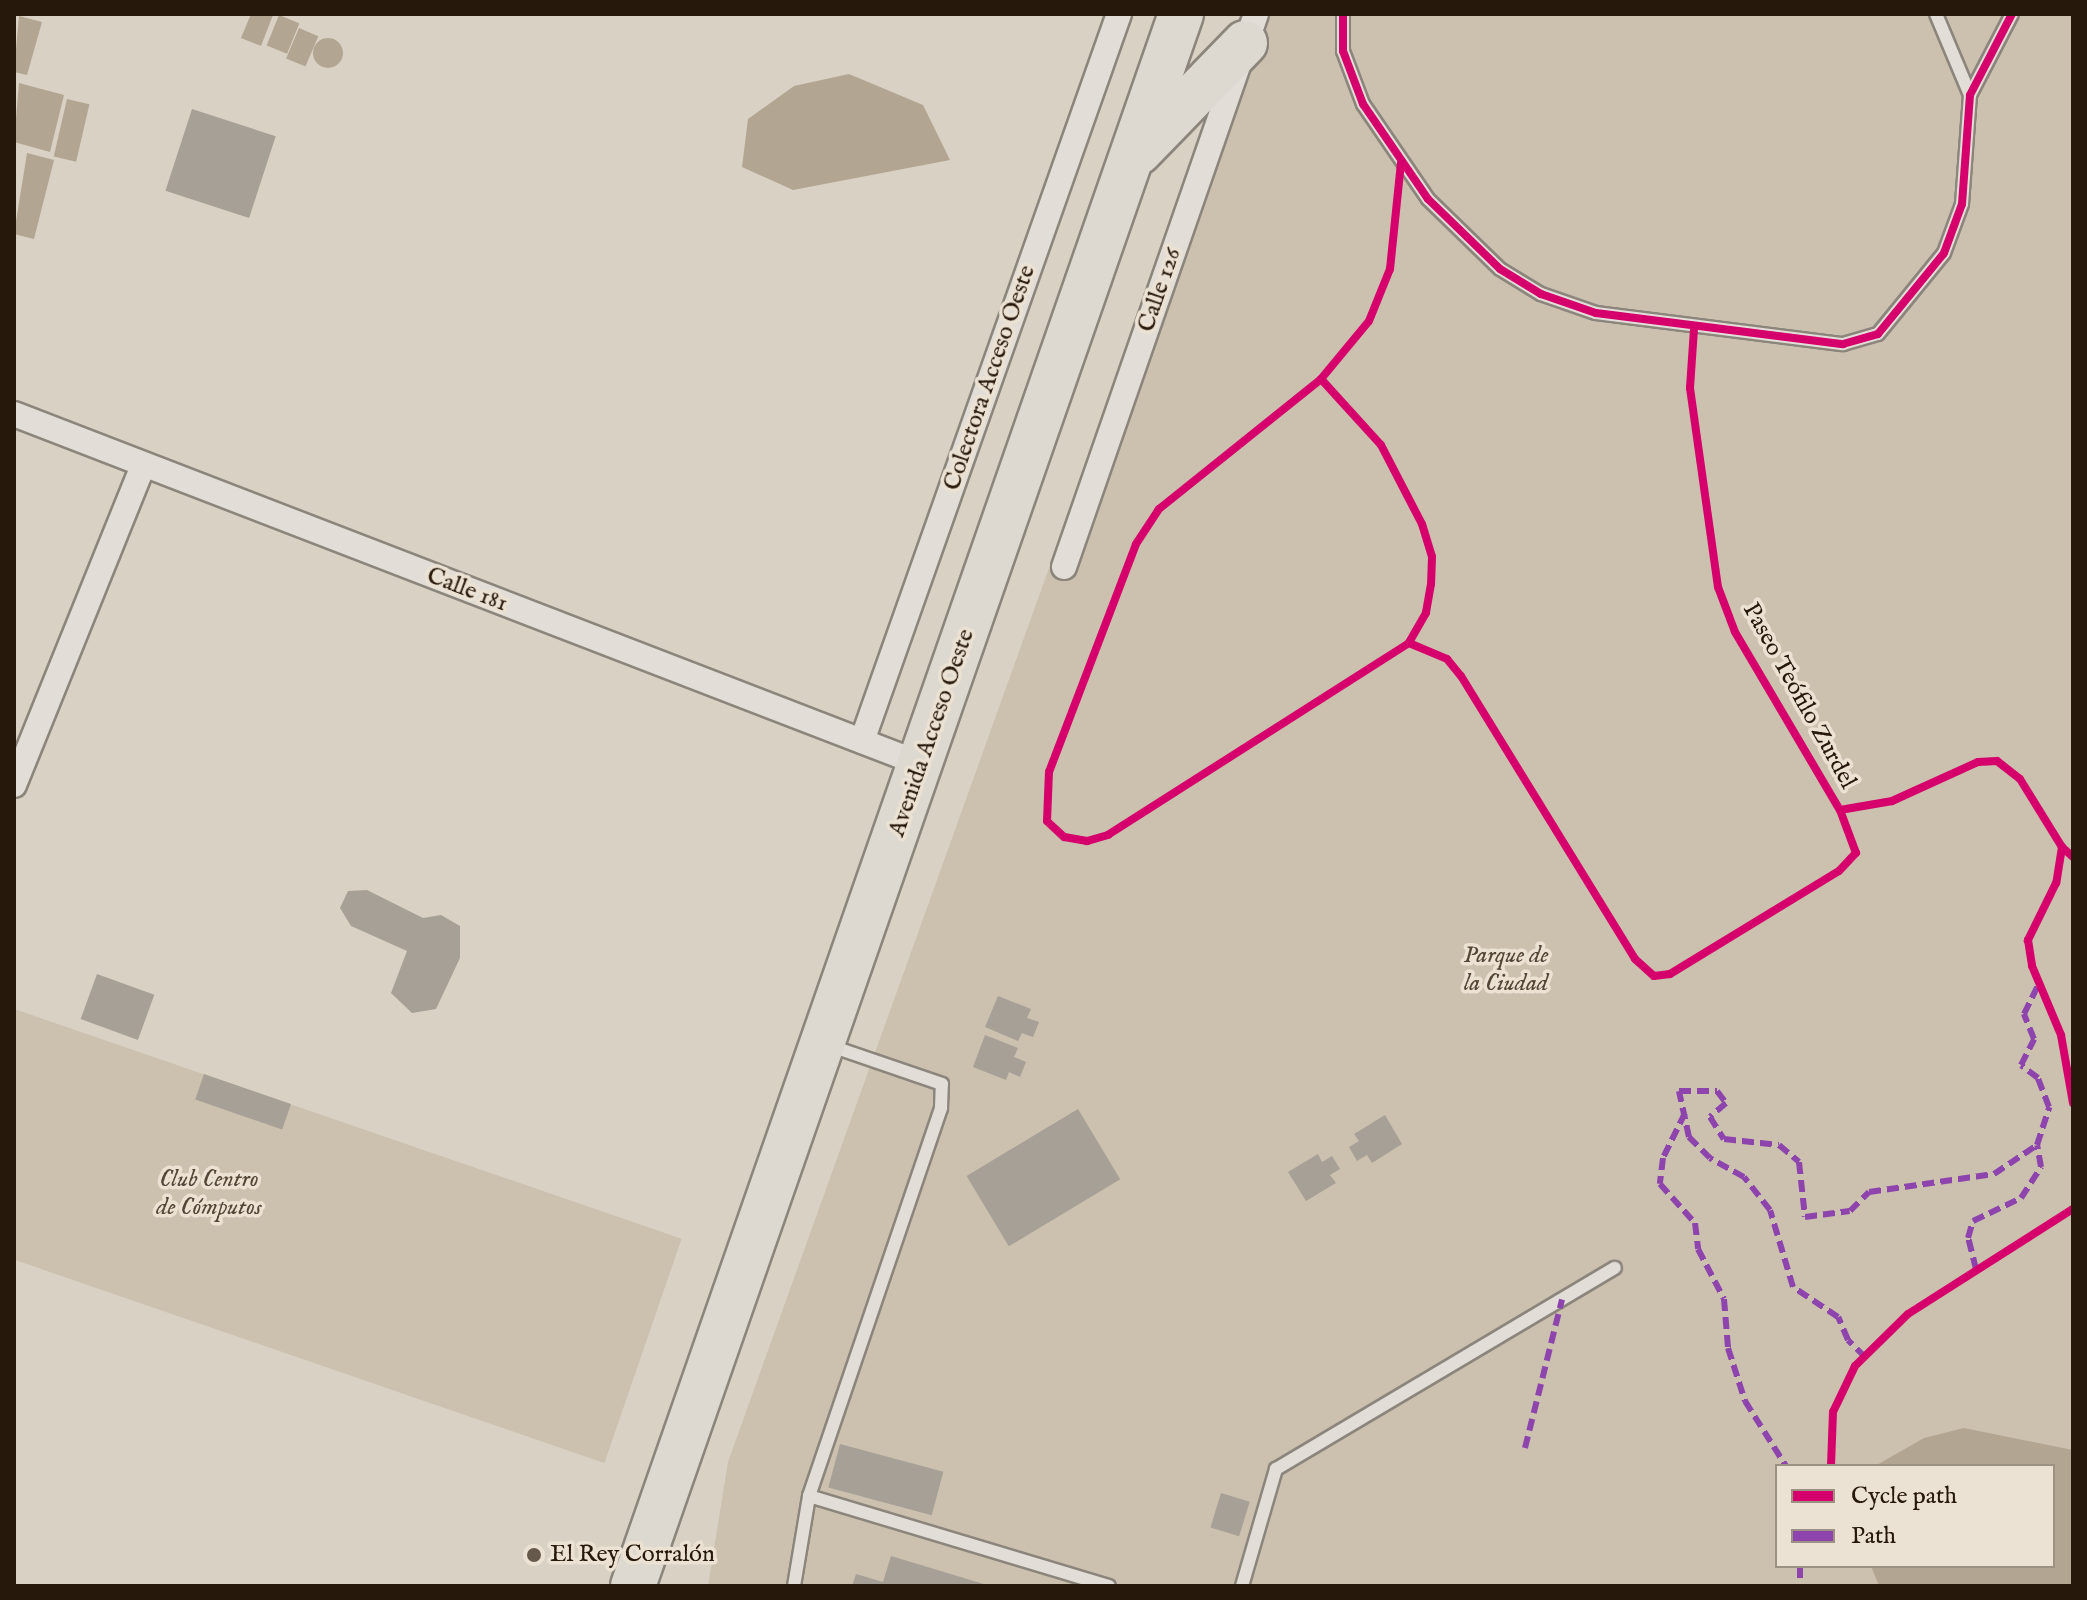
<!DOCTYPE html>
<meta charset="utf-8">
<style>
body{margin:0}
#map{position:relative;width:2087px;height:1600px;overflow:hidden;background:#d9d1c3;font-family:"IM FELL English",serif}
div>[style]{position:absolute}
.green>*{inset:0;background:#ccc0ae;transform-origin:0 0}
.water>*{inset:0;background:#b2a693;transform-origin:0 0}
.round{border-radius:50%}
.building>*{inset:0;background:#a6a096;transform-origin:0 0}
.roads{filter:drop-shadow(2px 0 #8b857c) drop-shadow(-2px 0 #8b857c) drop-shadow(0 2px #8b857c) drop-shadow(0 -2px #8b857c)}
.lane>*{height:12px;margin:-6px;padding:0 6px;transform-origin:6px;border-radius:6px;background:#e2ded7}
.street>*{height:24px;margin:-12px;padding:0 12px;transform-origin:12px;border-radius:12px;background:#e2ded7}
.highway>*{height:44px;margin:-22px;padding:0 22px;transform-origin:22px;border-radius:22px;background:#ddd9d1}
.quiet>*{height:6px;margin-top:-3px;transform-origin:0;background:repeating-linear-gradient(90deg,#8e44ad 0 12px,transparent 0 18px)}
.cycleway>*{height:8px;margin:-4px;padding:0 4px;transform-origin:4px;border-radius:4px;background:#d6006c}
.dots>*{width:22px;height:22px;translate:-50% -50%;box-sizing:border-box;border:4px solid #ece2d3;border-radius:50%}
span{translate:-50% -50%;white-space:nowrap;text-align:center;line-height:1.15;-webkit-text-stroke:7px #ece2d3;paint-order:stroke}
.street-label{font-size:24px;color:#26180b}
.park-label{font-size:24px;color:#544637;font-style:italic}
.poi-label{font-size:24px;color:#26180b}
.left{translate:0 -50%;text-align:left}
.frame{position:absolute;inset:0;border:16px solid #26180b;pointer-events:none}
.legend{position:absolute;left:1775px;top:1464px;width:280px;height:104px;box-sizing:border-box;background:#ece2d3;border:2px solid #9d9183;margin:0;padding:10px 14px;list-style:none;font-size:24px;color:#26180b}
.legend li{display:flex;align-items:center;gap:16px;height:40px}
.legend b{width:40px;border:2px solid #9d9183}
</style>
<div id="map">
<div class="green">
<i style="clip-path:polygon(evenodd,1248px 14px,2073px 14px,2073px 1586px,708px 1586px,728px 1462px,1248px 14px,1777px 1466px,2053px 1466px,2053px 1566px,1777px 1566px,1777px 1466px)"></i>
<i style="left:14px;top:1009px;width:706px;height:237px;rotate:19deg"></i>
</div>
<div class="water">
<i style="clip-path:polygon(251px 14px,273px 15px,261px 46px,241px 38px)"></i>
<i style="left:279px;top:15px;width:22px;height:33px;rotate:22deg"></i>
<i style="clip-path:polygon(19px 16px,42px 22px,27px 75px,14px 72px)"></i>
<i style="left:299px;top:28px;width:21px;height:33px;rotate:23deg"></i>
<i class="round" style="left:313px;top:38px;width:30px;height:30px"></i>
<i style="clip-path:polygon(849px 74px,923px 105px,950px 160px,793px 190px,742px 167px,748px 119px,794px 86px)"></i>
<i style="clip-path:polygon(19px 83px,64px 95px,50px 152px,14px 142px)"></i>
<i style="left:67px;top:99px;width:23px;height:59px;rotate:13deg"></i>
<i style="clip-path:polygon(27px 153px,54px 160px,34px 239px,14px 234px)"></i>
<i style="clip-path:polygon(1964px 1428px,2073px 1450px,2073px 1586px,1879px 1586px,1871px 1566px,2053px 1566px,2053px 1466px,1875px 1466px,1924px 1438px)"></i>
</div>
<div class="building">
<i style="left:192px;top:109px;width:88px;height:86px;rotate:18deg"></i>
<i style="clip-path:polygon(367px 890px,423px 918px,441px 915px,460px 926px,460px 958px,436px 1009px,412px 1013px,391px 993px,407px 951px,351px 926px,340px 908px,348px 891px)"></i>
<i style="left:97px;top:974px;width:61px;height:48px;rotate:20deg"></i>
<i style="clip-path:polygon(998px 996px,1031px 1009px,1027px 1018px,1039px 1022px,1033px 1037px,1022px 1033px,1018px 1041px,985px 1027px)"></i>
<i style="clip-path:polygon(985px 1035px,1018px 1048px,1014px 1057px,1026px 1062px,1020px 1077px,1009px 1072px,1006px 1080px,973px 1067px)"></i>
<i style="left:204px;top:1074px;width:92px;height:27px;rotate:19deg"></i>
<i style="left:1078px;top:1109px;width:82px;height:130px;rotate:59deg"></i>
<i style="clip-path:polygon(1385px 1115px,1402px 1144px,1372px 1163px,1367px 1155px,1357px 1161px,1349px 1147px,1359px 1141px,1354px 1134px)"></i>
<i style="clip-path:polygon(1318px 1154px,1322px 1162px,1332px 1156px,1340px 1169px,1330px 1175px,1336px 1183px,1306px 1201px,1288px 1172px)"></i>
<i style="left:840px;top:1444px;width:107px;height:45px;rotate:15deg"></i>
<i style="left:1221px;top:1493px;width:30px;height:36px;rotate:17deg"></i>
<i style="clip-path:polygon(891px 1556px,987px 1585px,987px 1586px,852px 1586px,856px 1574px,883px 1582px)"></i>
</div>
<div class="roads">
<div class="lane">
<i style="left:1343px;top:14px;width:37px;rotate:90deg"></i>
<i style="left:1343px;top:51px;width:57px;rotate:69.3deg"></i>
<i style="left:1363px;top:104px;width:115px;rotate:55.6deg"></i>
<i style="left:1428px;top:199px;width:100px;rotate:44.2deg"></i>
<i style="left:1500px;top:269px;width:48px;rotate:31.4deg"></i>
<i style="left:1541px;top:294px;width:58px;rotate:19.1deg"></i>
<i style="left:1596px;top:313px;width:249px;rotate:7.2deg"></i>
<i style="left:1843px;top:344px;width:36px;rotate:-16deg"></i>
<i style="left:1878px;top:334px;width:104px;rotate:-50.8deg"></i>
<i style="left:1944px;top:253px;width:52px;rotate:-69.8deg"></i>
<i style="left:1962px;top:204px;width:109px;rotate:-85.8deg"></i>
<i style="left:1970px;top:95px;width:91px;rotate:-62.6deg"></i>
<i style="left:1936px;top:14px;width:88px;rotate:67.2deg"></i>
<i style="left:809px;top:1496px;width:313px;rotate:16.7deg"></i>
<i style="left:794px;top:1586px;width:91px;rotate:-80.5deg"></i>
<i style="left:809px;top:1496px;width:410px;rotate:-71.2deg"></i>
<i style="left:941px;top:1108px;width:24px;rotate:-88deg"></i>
<i style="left:942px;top:1084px;width:117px;rotate:-161.1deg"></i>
<i style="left:1242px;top:1586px;width:122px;rotate:-73.8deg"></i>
<i style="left:1276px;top:1469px;width:394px;rotate:-30.7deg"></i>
</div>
<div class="street">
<i style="left:14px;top:414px;width:972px;rotate:21.1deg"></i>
<i style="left:1064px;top:567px;width:585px;rotate:-70.85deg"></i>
<i style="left:862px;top:741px;width:771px;rotate:-70.53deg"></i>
<i style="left:14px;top:785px;width:345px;rotate:-68deg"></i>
</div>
<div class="highway">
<i style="left:1139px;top:152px;width:152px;rotate:-45.8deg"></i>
<i style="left:633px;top:1586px;width:1665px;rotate:-70.78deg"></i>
</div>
</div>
<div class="quiet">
<i style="left:1685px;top:1113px;width:50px;rotate:116.1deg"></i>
<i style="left:1663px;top:1158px;width:26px;rotate:97deg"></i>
<i style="left:1660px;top:1184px;width:52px;rotate:48.1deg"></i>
<i style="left:1695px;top:1223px;width:26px;rotate:83deg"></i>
<i style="left:1698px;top:1249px;width:56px;rotate:62.5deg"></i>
<i style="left:1724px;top:1299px;width:49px;rotate:85.3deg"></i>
<i style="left:1728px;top:1348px;width:56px;rotate:72.2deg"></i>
<i style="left:1745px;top:1401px;width:77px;rotate:57.8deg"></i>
<i style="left:1976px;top:1269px;width:32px;rotate:-104deg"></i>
<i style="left:1968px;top:1238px;width:18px;rotate:-74deg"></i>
<i style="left:1973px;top:1221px;width:53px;rotate:-25.6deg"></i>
<i style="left:2021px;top:1198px;width:37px;rotate:-57deg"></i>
<i style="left:2041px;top:1167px;width:22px;rotate:-100deg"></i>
<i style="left:1865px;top:1357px;width:24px;rotate:-135deg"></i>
<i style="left:1848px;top:1340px;width:25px;rotate:-113deg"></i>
<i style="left:1838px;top:1317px;width:54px;rotate:-146.3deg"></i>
<i style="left:1793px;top:1287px;width:80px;rotate:-106.6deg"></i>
<i style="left:1770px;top:1210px;width:42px;rotate:-128.2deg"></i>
<i style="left:1744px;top:1177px;width:39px;rotate:-151deg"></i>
<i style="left:1710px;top:1158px;width:30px;rotate:-135deg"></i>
<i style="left:1689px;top:1137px;width:47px;rotate:-102.3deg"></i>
<i style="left:1679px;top:1091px;width:38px"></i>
<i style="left:1717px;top:1091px;width:15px;rotate:53deg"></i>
<i style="left:1726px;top:1103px;width:21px;rotate:139deg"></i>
<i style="left:1710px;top:1117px;width:26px;rotate:58deg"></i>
<i style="left:1724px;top:1139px;width:55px;rotate:6.2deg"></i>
<i style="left:1779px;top:1145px;width:26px;rotate:40deg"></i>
<i style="left:1799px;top:1162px;width:55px;rotate:83.8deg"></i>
<i style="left:1805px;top:1217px;width:45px;rotate:-7.6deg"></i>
<i style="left:1850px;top:1211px;width:27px;rotate:-45deg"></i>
<i style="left:1869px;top:1192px;width:126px;rotate:-8.2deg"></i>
<i style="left:1994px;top:1174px;width:52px;rotate:-34deg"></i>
<i style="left:2037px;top:1145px;width:40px;rotate:-72deg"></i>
<i style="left:2049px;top:1107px;width:31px;rotate:-111deg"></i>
<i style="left:2038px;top:1078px;width:21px;rotate:-143deg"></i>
<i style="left:2021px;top:1065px;width:29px;rotate:-63deg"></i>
<i style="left:2034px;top:1039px;width:27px;rotate:-112deg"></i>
<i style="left:2024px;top:1014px;width:34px;rotate:-64deg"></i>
<i style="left:1525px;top:1448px;width:153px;rotate:-76deg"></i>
<i style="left:1800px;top:1566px;width:20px;rotate:90deg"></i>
</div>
<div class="cycleway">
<i style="left:1343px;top:14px;width:37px;rotate:90deg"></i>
<i style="left:1343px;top:51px;width:57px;rotate:69.3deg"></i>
<i style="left:1363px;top:104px;width:115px;rotate:55.6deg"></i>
<i style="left:1428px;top:199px;width:100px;rotate:44.2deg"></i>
<i style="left:1500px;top:269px;width:48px;rotate:31.4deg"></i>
<i style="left:1541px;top:294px;width:58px;rotate:19.1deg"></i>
<i style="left:1596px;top:313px;width:249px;rotate:7.2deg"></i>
<i style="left:1843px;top:344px;width:36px;rotate:-16deg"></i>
<i style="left:1878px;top:334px;width:104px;rotate:-50.8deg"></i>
<i style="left:1944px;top:253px;width:52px;rotate:-69.8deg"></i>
<i style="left:1962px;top:204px;width:109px;rotate:-85.8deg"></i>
<i style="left:1970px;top:95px;width:91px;rotate:-62.6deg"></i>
<i style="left:1694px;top:329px;width:59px;rotate:93.9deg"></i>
<i style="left:1690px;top:388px;width:201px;rotate:82deg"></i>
<i style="left:1718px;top:587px;width:48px;rotate:69.3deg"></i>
<i style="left:1735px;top:632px;width:207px;rotate:59.5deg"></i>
<i style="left:1840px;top:810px;width:53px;rotate:-9.8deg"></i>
<i style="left:1892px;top:801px;width:94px;rotate:-24.4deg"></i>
<i style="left:1978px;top:762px;width:19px;rotate:-3deg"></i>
<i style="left:1997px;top:761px;width:29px;rotate:38deg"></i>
<i style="left:2020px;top:779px;width:80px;rotate:58.3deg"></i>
<i style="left:1321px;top:379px;width:89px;rotate:47.7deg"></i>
<i style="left:1381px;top:445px;width:89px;rotate:62.6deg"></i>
<i style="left:1422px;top:524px;width:34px;rotate:73deg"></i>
<i style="left:1432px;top:557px;width:27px;rotate:92deg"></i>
<i style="left:1431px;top:584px;width:29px;rotate:100deg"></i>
<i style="left:1426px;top:613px;width:34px;rotate:120deg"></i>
<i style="left:1409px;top:643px;width:357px;rotate:147.5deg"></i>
<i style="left:1108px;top:835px;width:22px;rotate:164deg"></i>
<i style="left:1087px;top:841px;width:23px;rotate:-170deg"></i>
<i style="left:1064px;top:837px;width:23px;rotate:-137deg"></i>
<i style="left:1047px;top:821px;width:49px;rotate:-87.7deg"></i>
<i style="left:1049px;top:772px;width:244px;rotate:-69.1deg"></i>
<i style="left:1136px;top:544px;width:42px;rotate:-56.7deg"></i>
<i style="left:1159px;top:509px;width:208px;rotate:-38.7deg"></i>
<i style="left:1321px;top:379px;width:75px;rotate:-50.4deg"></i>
<i style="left:1369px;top:321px;width:56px;rotate:-68deg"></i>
<i style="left:1390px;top:269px;width:107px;rotate:-84.1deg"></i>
<i style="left:1409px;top:643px;width:41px;rotate:22.8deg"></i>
<i style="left:1447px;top:659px;width:22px;rotate:51deg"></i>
<i style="left:1461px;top:676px;width:332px;rotate:58.4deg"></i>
<i style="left:1635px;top:959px;width:25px;rotate:42deg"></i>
<i style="left:1654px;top:976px;width:16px;rotate:-7deg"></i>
<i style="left:1670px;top:974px;width:198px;rotate:-31.4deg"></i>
<i style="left:1839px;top:871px;width:25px;rotate:-47deg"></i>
<i style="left:1856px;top:853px;width:46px;rotate:-110.4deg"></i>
<i style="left:2073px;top:857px;width:15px;rotate:-138deg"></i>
<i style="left:2062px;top:847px;width:36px;rotate:99deg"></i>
<i style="left:2056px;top:883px;width:64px;rotate:116.2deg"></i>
<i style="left:2028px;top:940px;width:26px;rotate:81deg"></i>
<i style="left:2032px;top:966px;width:75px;rotate:67.2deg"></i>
<i style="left:2061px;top:1035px;width:69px;rotate:80deg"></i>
<i style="left:1831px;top:1466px;width:54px;rotate:-87.9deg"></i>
<i style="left:1833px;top:1412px;width:51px;rotate:-64.4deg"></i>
<i style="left:1855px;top:1366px;width:74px;rotate:-44.5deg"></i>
<i style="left:1908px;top:1314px;width:196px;rotate:-32.5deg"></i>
</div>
<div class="dots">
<i style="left:534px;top:1555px;background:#65594b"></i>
</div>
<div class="street-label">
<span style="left:1160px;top:290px;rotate:-71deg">Calle 126</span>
<span style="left:990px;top:378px;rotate:-71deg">Colectora Acceso Oeste</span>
<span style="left:467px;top:590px;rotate:21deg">Calle 181</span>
<span style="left:1799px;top:696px;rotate:61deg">Paseo Teófilo Zurdel</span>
<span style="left:932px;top:733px;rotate:-71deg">Avenida Acceso Oeste</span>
</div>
<div class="park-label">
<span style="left:1506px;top:970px">Parque de<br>la Ciudad</span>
<span style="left:209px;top:1194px">Club Centro<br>de Cómputos</span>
</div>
<div class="poi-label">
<span class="left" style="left:550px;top:1555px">El Rey Corralón</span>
</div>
<div class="frame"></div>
<ul class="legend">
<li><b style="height:10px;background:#d6006c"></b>Cycle path</li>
<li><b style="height:10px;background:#8e44ad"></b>Path</li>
</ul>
</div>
